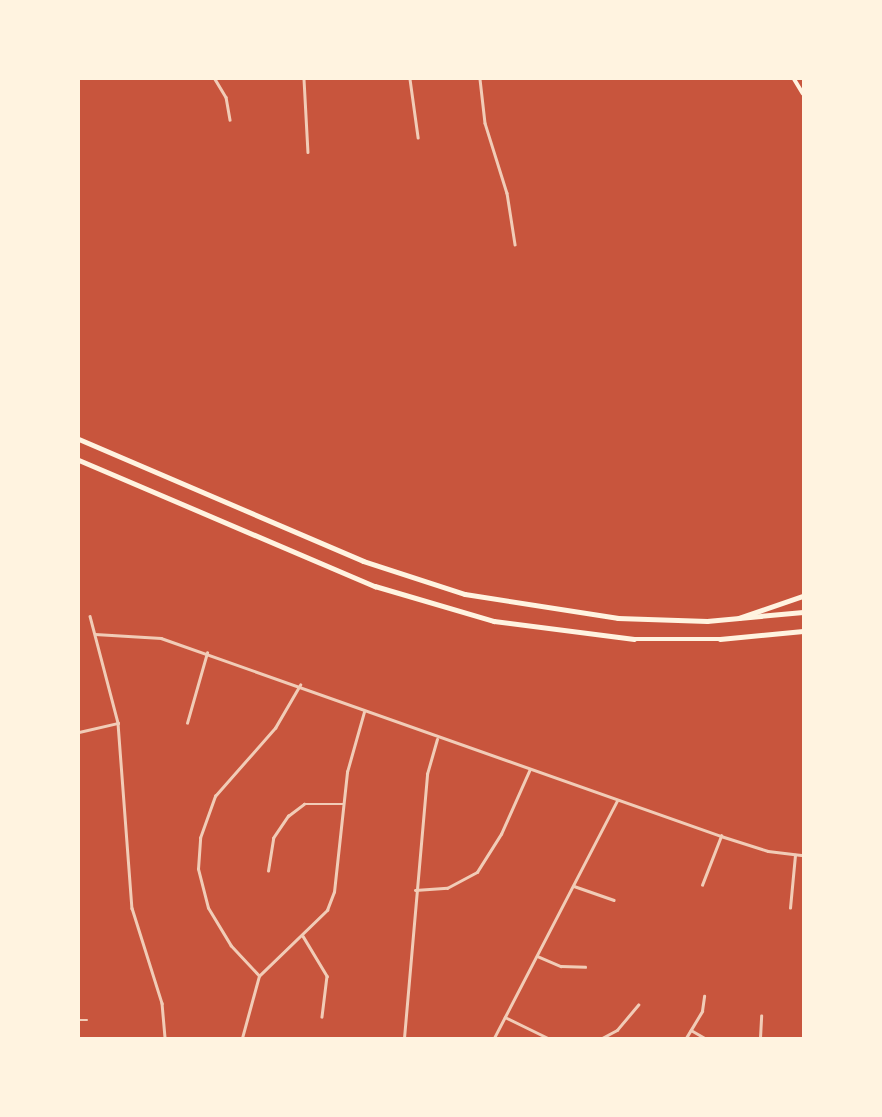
<!DOCTYPE html>
<html>
<head>
<meta charset="utf-8">
<style>
  body { margin:0 }
  #map { position:relative; width:882px; height:1117px; overflow:hidden; background:#c8553d; font-family:"DM Sans",sans-serif }
  div>[style] { position:absolute }
  .minor>* { height:2.5px; margin:-1.25px; padding:0 1.25px; transform-origin:1.25px; border-radius:1.25px; background:#f1ccb7 }
  .primary>* { height:4px; margin:-2px; padding:0 2px; transform-origin:2px; border-radius:2px; background:#fff3e0 }
  .motorway>* { height:4.5px; margin:-2.25px; padding:0 2.25px; transform-origin:2.25px; border-radius:2.25px; background:#fff3e0 }
  span { translate:-50% -50%; white-space:nowrap; text-align:center; line-height:1.15; -webkit-text-stroke:4px #fff3e0; paint-order:stroke }
  .frame { position:absolute; inset:0; border:80px solid #fff3e0; pointer-events:none }
</style>
</head>
<body>
<div id="map">
  <div class="minor">
    <i style="left:215px;top:79px;width:21px;rotate:59deg"></i>
    <i style="left:226px;top:97px;width:23px;rotate:80deg"></i>
    <i style="left:304px;top:79px;width:73px;rotate:86.9deg"></i>
    <i style="left:410px;top:79px;width:59px;rotate:82.1deg"></i>
    <i style="left:480px;top:79px;width:44px;rotate:83.5deg"></i>
    <i style="left:485px;top:123px;width:73px;rotate:72.6deg"></i>
    <i style="left:507px;top:193px;width:52px;rotate:81.1deg"></i>
    <i style="left:90px;top:616px;width:111px;rotate:75.3deg"></i>
    <i style="left:118px;top:723px;width:186px;rotate:85.7deg"></i>
    <i style="left:132px;top:908px;width:100px;rotate:72.5deg"></i>
    <i style="left:162px;top:1003px;width:35px;rotate:85deg"></i>
    <i style="left:95px;top:634px;width:66px;rotate:3.5deg"></i>
    <i style="left:161px;top:638px;width:594px;rotate:19.47deg"></i>
    <i style="left:721px;top:836px;width:49px;rotate:17.7deg"></i>
    <i style="left:768px;top:851px;width:35px;rotate:7deg"></i>
    <i style="left:187px;top:723px;width:73px;rotate:-74.1deg"></i>
    <i style="left:79px;top:732px;width:40px;rotate:-13deg"></i>
    <i style="left:268px;top:871px;width:33px;rotate:-81deg"></i>
    <i style="left:273px;top:838px;width:27px;rotate:-56deg"></i>
    <i style="left:288px;top:816px;width:20px;rotate:-37deg"></i>
    <i style="left:304px;top:804px;width:39px"></i>
    <i style="left:702px;top:885px;width:53px;rotate:-68.8deg"></i>
    <i style="left:574px;top:886px;width:42px;rotate:19.3deg"></i>
    <i style="left:415px;top:890px;width:32px;rotate:-4deg"></i>
    <i style="left:447px;top:888px;width:34px;rotate:-28deg"></i>
    <i style="left:477px;top:872px;width:45px;rotate:-57.7deg"></i>
    <i style="left:501px;top:834px;width:69px;rotate:-66deg"></i>
    <i style="left:790px;top:908px;width:53px;rotate:-84.6deg"></i>
    <i style="left:303px;top:936px;width:47px;rotate:59deg"></i>
    <i style="left:327px;top:976px;width:41px;rotate:97deg"></i>
    <i style="left:537px;top:956px;width:26px;rotate:23deg"></i>
    <i style="left:561px;top:966px;width:24px;rotate:2deg"></i>
    <i style="left:259px;top:976px;width:41px;rotate:-133deg"></i>
    <i style="left:231px;top:946px;width:44px;rotate:-121.2deg"></i>
    <i style="left:208px;top:908px;width:40px;rotate:-104.4deg"></i>
    <i style="left:198px;top:869px;width:31px;rotate:-86deg"></i>
    <i style="left:200px;top:838px;width:45px;rotate:-70.3deg"></i>
    <i style="left:215px;top:796px;width:91px;rotate:-48.6deg"></i>
    <i style="left:275px;top:728px;width:50px;rotate:-59.8deg"></i>
    <i style="left:505px;top:1017px;width:48px;rotate:26deg"></i>
    <i style="left:79px;top:1020px;width:8px"></i>
    <i style="left:691px;top:1030px;width:16px;rotate:30deg"></i>
    <i style="left:242px;top:1038px;width:64px;rotate:-74.7deg"></i>
    <i style="left:259px;top:976px;width:95px;rotate:-44.1deg"></i>
    <i style="left:327px;top:910px;width:19px;rotate:-69deg"></i>
    <i style="left:334px;top:892px;width:121px;rotate:-83.8deg"></i>
    <i style="left:347px;top:772px;width:62px;rotate:-74.2deg"></i>
    <i style="left:404px;top:1038px;width:265px;rotate:-85deg"></i>
    <i style="left:427px;top:774px;width:36px;rotate:-74deg"></i>
    <i style="left:494px;top:1038px;width:267px;rotate:-62.6deg"></i>
    <i style="left:602px;top:1038px;width:17px;rotate:-28deg"></i>
    <i style="left:617px;top:1030px;width:33px;rotate:-50deg"></i>
    <i style="left:686px;top:1038px;width:31px;rotate:-59deg"></i>
    <i style="left:702px;top:1011px;width:15px;rotate:-82deg"></i>
    <i style="left:760px;top:1038px;width:22px;rotate:-87deg"></i>
  </div>
  <div class="primary">
    <i style="left:794px;top:79px;width:17px;rotate:59deg"></i>
  </div>
  <div class="motorway">
    <i style="left:79px;top:439px;width:309px;rotate:23.2deg"></i>
    <i style="left:363px;top:561px;width:107px;rotate:17.9deg"></i>
    <i style="left:465px;top:594px;width:155px;rotate:8.9deg"></i>
    <i style="left:618px;top:618px;width:89px;rotate:1.9deg"></i>
    <i style="left:707px;top:621px;width:96px;rotate:-5.4deg"></i>
    <i style="left:79px;top:460px;width:322px;rotate:23.1deg"></i>
    <i style="left:375px;top:586px;width:124px;rotate:16.4deg"></i>
    <i style="left:494px;top:621px;width:141px;rotate:7.3deg"></i>
    <i style="left:634px;top:639px;width:86px"></i>
    <i style="left:720px;top:639px;width:83px;rotate:-5.5deg"></i>
    <i style="left:739px;top:618px;width:68px;rotate:-19deg"></i>
  </div>
  <div class="frame"></div>
</div>
</body>
</html>
